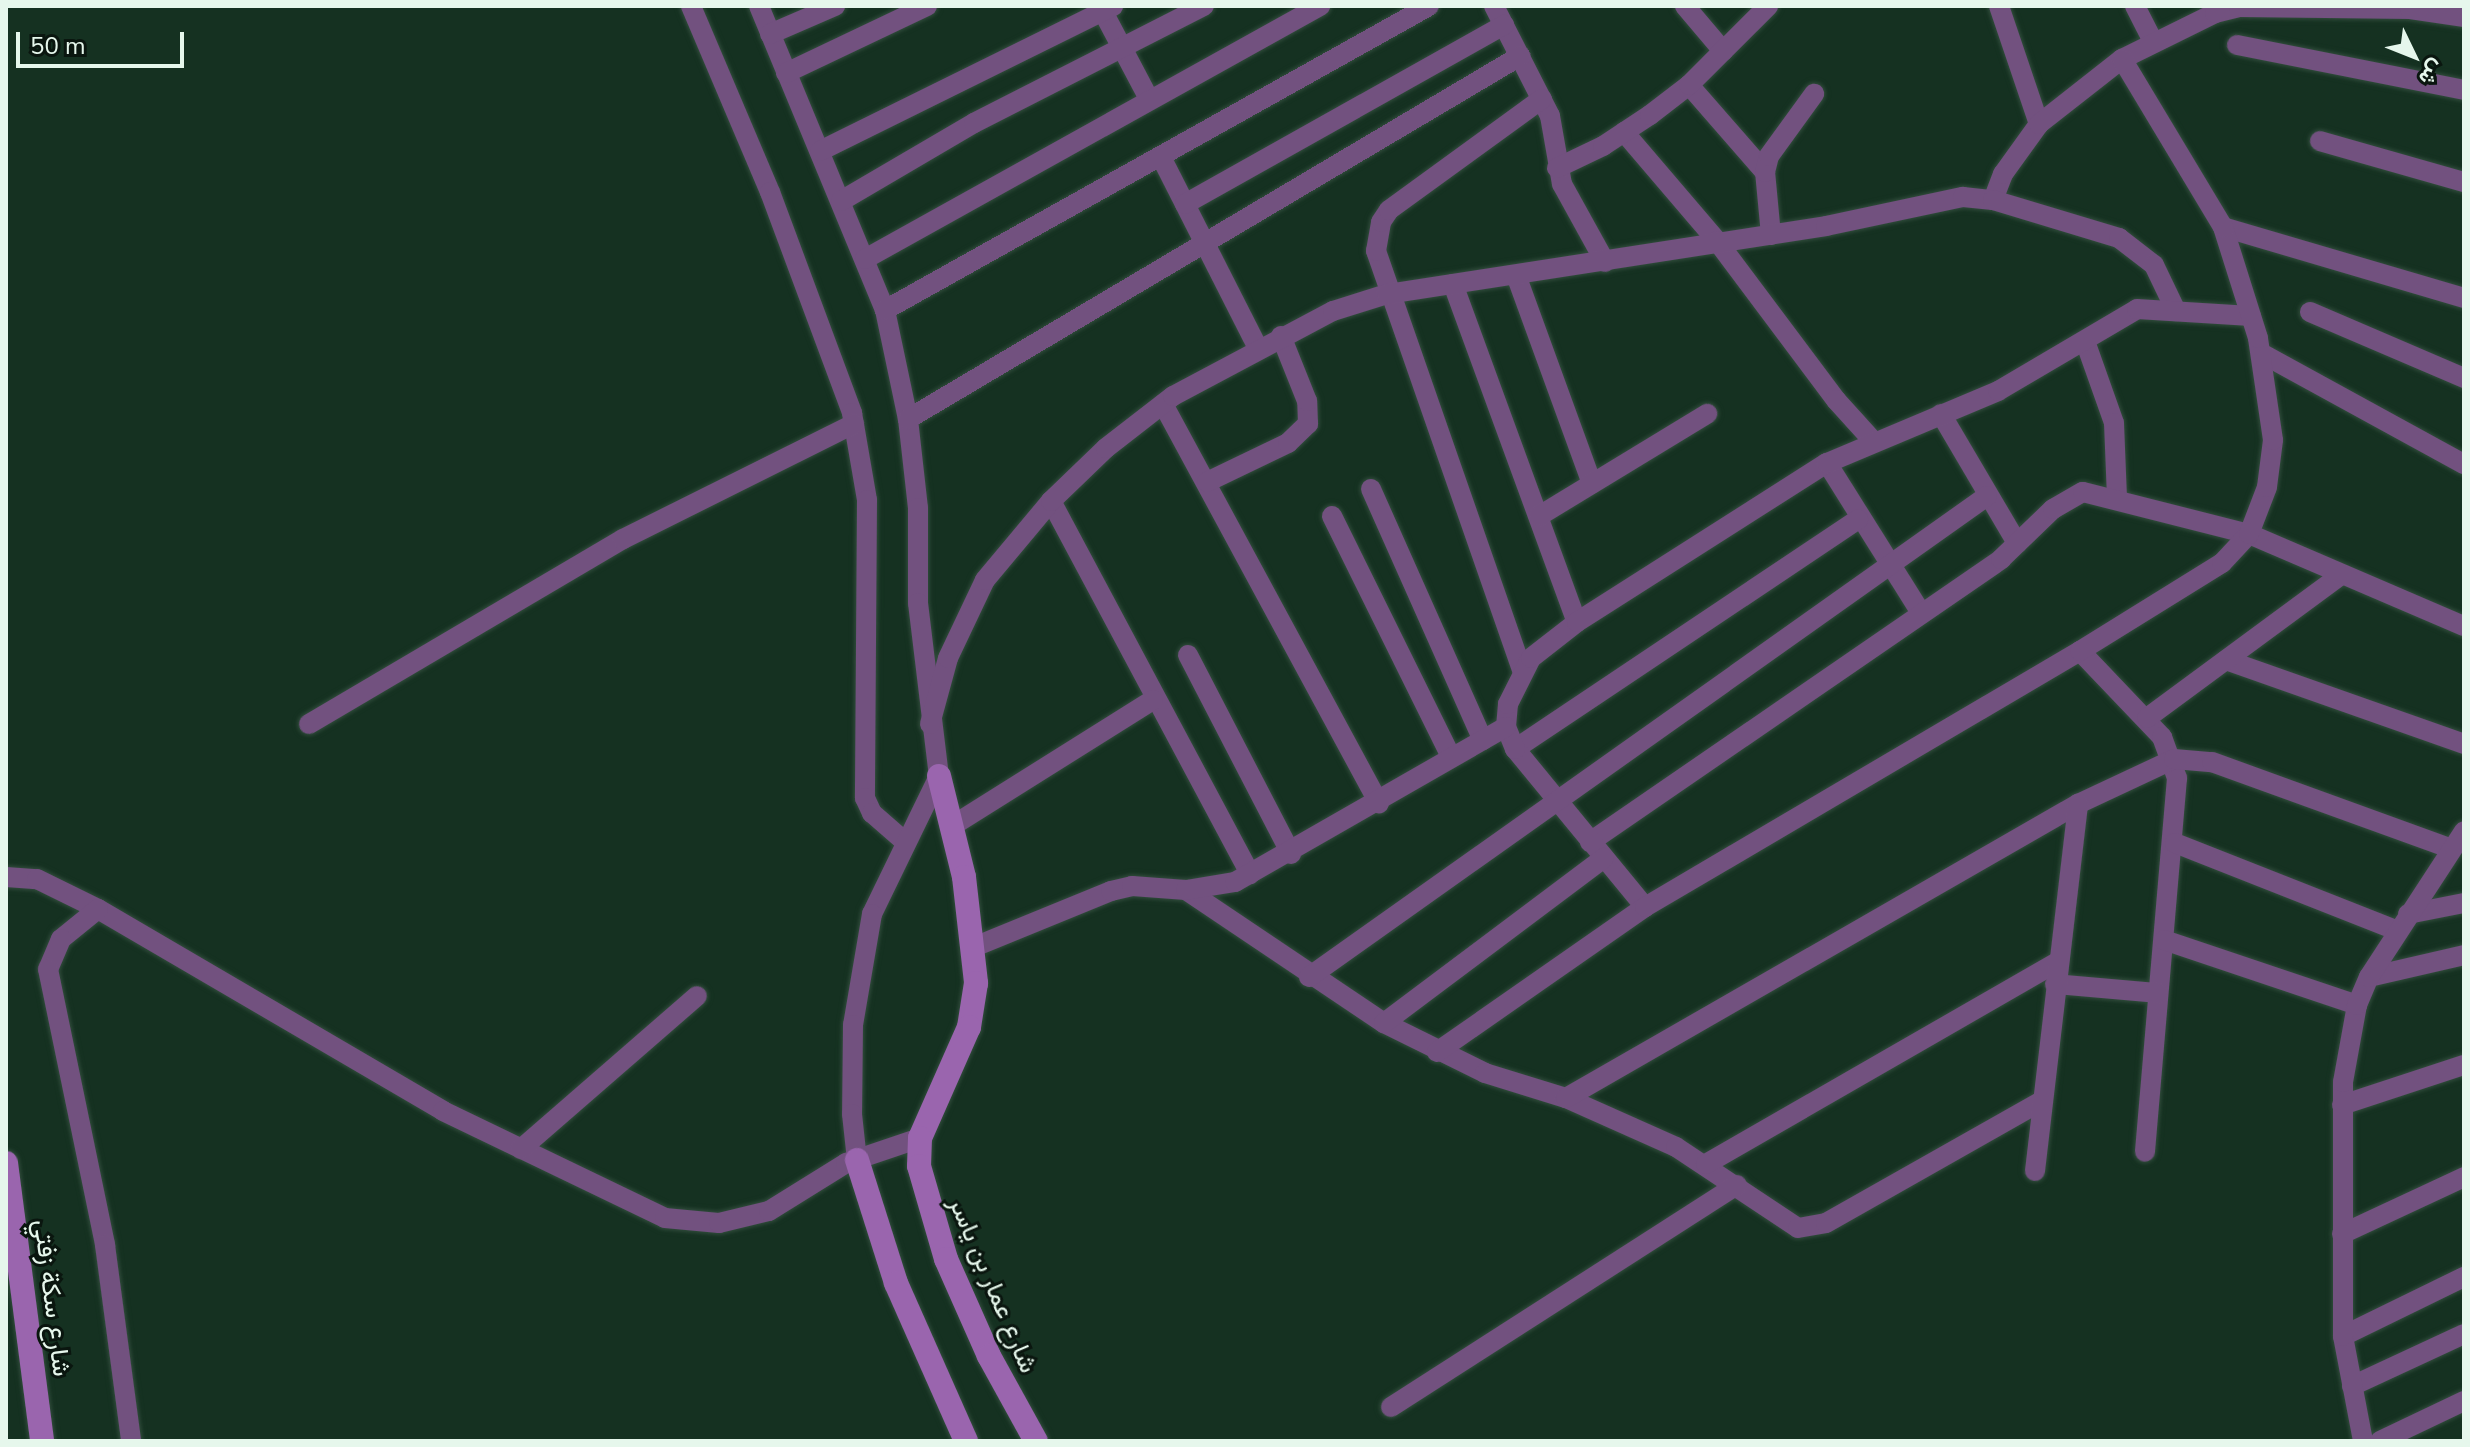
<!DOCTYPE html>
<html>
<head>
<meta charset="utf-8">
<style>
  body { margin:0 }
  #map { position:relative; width:2470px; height:1447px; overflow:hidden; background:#153121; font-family:"Nunito Sans",Vazirmatn,sans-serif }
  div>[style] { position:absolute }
  .roads { filter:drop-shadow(0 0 2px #324d3d) drop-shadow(0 0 2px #324d3d) }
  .street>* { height:20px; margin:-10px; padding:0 10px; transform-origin:10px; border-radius:10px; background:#72517f }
  .secondary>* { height:24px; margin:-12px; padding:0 12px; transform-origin:12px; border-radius:12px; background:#9a65ae }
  span { translate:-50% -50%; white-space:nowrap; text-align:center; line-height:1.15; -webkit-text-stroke:6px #0a160f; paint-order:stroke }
  .street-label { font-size:26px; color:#e6f7ec }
  .frame { position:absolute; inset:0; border:8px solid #e6f7ec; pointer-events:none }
  .north { position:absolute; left:2374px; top:16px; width:80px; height:80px; -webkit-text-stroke:6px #0a160f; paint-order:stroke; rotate:133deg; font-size:22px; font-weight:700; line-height:32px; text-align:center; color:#e6f7ec }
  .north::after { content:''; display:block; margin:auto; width:28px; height:36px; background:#e6f7ec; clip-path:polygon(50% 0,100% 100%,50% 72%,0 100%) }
  .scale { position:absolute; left:16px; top:32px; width:168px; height:36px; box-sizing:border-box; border:4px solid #e6f7ec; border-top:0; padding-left:10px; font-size:24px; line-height:28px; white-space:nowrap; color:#e6f7ec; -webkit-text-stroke:6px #0a160f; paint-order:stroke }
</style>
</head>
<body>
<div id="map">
  <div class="roads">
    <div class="street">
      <i style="left:691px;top:6px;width:202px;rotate:67deg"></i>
      <i style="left:770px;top:192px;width:236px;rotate:69.6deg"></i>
      <i style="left:852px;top:413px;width:88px;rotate:80.2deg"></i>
      <i style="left:867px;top:500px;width:298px;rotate:90.4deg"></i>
      <i style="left:865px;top:798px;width:17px;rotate:65deg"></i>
      <i style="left:872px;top:813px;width:43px;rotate:41.2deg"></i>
      <i style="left:759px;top:6px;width:329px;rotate:67.5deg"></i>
      <i style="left:885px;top:310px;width:111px;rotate:78.1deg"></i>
      <i style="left:908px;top:419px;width:90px;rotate:83.6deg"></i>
      <i style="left:918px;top:508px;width:95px;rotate:90deg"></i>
      <i style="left:918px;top:603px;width:174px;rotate:83.1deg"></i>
      <i style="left:939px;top:776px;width:153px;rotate:115.9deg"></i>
      <i style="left:872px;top:914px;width:113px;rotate:99.7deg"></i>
      <i style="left:853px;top:1025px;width:89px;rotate:90.6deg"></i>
      <i style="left:852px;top:1114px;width:46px;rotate:83.8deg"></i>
      <i style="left:1100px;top:6px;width:105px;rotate:62.2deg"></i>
      <i style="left:1494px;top:6px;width:123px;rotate:63deg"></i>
      <i style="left:1550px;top:116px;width:69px;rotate:80deg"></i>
      <i style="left:1562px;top:184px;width:89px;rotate:61.1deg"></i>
      <i style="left:1685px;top:6px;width:59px;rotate:49.8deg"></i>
      <i style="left:1999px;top:6px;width:125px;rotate:71.3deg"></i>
      <i style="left:2135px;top:6px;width:38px;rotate:63deg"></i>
      <i style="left:770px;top:34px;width:71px;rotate:-23.3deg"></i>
      <i style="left:2237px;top:45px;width:231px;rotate:11.2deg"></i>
      <i style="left:786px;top:73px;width:156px;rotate:-25.4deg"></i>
      <i style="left:1689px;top:85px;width:116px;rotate:48.9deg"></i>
      <i style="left:1624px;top:132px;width:143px;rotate:49.5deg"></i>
      <i style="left:1717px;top:241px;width:199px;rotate:53.2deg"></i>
      <i style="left:1836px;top:400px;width:55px;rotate:47.9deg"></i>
      <i style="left:2320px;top:141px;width:150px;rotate:15.9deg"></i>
      <i style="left:820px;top:151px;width:327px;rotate:-26.3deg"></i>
      <i style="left:1161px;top:157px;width:214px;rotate:63.1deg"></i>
      <i style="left:1557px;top:168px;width:51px;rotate:-25.6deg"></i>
      <i style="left:1603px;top:146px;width:56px;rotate:-33.4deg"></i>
      <i style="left:1650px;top:115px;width:49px;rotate:-37.6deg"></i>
      <i style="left:1689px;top:85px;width:112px;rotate:-45deg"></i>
      <i style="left:1993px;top:200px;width:28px;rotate:-69deg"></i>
      <i style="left:2003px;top:174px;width:62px;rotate:-54.2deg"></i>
      <i style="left:2039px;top:124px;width:105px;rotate:-38.1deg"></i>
      <i style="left:2122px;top:59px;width:104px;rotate:-26.3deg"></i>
      <i style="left:2215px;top:13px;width:25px;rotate:-14deg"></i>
      <i style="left:2239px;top:7px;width:171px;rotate:0.7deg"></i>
      <i style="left:2410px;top:9px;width:55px;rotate:8.4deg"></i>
      <i style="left:841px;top:201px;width:154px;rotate:-30.4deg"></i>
      <i style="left:974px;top:123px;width:258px;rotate:-27deg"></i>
      <i style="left:1185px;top:204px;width:366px;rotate:-29.3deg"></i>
      <i style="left:2223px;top:227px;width:251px;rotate:16.4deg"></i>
      <i style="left:1771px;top:235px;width:63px;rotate:-95.4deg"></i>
      <i style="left:1765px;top:172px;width:16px;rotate:-76deg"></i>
      <i style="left:1769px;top:156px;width:77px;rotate:-54deg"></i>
      <i style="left:865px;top:259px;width:521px;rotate:-29.08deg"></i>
      <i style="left:1516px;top:275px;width:222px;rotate:70deg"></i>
      <i style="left:1453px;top:284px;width:360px;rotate:69.9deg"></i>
      <i style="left:885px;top:310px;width:623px;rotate:-29.2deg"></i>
      <i style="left:2310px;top:312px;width:168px;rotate:23.2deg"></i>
      <i style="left:2085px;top:341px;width:87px;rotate:70.5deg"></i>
      <i style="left:2114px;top:423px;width:75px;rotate:87.7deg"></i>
      <i style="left:2261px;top:353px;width:231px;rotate:28.7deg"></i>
      <i style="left:1163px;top:404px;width:454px;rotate:61.6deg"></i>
      <i style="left:1941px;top:414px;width:150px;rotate:59.5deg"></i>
      <i style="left:908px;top:419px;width:712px;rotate:-30.67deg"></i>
      <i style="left:1827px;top:463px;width:177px;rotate:57.9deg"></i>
      <i style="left:1207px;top:482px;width:90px;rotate:-25.7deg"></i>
      <i style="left:1288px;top:443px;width:28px;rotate:-44deg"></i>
      <i style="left:1308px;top:424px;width:23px;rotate:-92deg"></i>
      <i style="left:1307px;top:401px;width:70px;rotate:-111.8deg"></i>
      <i style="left:1371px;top:489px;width:275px;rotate:66deg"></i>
      <i style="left:1051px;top:501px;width:423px;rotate:61.9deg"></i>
      <i style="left:1332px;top:516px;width:269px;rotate:63.7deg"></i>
      <i style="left:1539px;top:516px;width:197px;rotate:-31.3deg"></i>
      <i style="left:2080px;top:651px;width:119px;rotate:46.4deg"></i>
      <i style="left:2162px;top:737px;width:44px;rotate:69.9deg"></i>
      <i style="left:2177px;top:778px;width:375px;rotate:94.9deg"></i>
      <i style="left:1188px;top:655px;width:224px;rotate:62.6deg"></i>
      <i style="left:2226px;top:660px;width:252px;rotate:19.4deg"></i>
      <i style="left:1522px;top:670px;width:444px;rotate:-109.2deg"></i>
      <i style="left:1376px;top:251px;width:29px;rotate:-80deg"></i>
      <i style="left:1381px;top:222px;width:14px;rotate:-56deg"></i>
      <i style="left:1389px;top:210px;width:189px;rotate:-36deg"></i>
      <i style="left:2147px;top:718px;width:241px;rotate:-36.4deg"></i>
      <i style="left:309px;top:724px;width:364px;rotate:-30.5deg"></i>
      <i style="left:623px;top:539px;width:258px;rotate:-26.5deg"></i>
      <i style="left:930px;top:724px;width:68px;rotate:-74.7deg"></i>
      <i style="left:948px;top:658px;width:86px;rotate:-64.6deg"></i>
      <i style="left:985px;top:580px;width:103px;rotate:-50.1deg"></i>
      <i style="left:1051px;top:501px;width:76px;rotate:-43.9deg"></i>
      <i style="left:1106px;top:448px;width:85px;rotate:-37.8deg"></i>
      <i style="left:1173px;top:396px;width:181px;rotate:-28deg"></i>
      <i style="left:1333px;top:311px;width:57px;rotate:-17.5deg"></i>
      <i style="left:1387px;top:294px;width:444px;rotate:-8.8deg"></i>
      <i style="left:1826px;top:226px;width:140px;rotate:-12deg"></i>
      <i style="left:1963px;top:197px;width:30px;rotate:6deg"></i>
      <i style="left:1993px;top:200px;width:132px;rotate:16.8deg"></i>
      <i style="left:2119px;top:238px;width:44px;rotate:37.6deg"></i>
      <i style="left:2154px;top:265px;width:51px;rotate:64.4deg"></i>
      <i style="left:1515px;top:749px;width:413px;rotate:-33.8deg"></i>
      <i style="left:952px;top:826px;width:237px;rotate:-32.1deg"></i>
      <i style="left:1590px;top:842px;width:499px;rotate:-34.5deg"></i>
      <i style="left:2001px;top:559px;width:72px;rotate:-43.9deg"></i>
      <i style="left:2053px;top:509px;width:34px;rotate:-30deg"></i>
      <i style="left:2083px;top:492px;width:171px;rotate:14.2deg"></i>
      <i style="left:2249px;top:534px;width:234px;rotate:23.2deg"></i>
      <i style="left:2175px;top:843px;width:240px;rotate:21.5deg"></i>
      <i style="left:6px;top:877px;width:31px;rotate:4deg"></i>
      <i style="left:37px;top:879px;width:68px;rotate:26.2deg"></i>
      <i style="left:98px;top:909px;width:400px;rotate:30.3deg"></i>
      <i style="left:443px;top:1111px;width:246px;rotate:25.7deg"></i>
      <i style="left:665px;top:1218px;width:54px;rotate:5.3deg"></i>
      <i style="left:719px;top:1223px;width:51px;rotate:-13.5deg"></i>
      <i style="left:769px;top:1211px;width:91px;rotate:-31.9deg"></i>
      <i style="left:846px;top:1163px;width:78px;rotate:-18.7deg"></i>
      <i style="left:1186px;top:890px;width:239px;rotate:33.9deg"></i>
      <i style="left:1384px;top:1023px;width:113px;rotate:26.3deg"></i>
      <i style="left:1485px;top:1073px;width:85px;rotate:17.2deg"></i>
      <i style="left:1566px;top:1098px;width:120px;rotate:24deg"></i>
      <i style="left:1676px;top:1147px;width:146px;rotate:33.6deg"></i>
      <i style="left:1798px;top:1228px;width:28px;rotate:-10deg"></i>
      <i style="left:1826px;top:1223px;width:249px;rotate:-29.5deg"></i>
      <i style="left:1645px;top:907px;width:205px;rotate:-129.4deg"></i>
      <i style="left:1515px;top:749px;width:24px;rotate:-112deg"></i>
      <i style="left:1506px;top:727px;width:23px;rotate:-85deg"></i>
      <i style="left:1508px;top:704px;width:51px;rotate:-63.4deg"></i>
      <i style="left:1531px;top:658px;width:58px;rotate:-38deg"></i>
      <i style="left:1577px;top:622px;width:296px;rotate:-32.5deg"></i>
      <i style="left:1827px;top:463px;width:186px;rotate:-22.8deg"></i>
      <i style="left:1998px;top:391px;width:161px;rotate:-30.5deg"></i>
      <i style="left:2137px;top:309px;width:114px;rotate:3.5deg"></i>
      <i style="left:98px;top:909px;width:48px;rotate:141deg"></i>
      <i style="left:61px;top:939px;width:33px;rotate:113deg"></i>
      <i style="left:48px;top:969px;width:282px;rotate:78.3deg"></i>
      <i style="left:105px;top:1245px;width:198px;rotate:82.4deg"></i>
      <i style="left:2408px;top:914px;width:57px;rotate:-11.1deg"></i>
      <i style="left:2164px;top:940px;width:204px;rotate:18.6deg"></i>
      <i style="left:974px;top:947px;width:148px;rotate:-22.2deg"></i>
      <i style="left:1111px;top:891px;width:22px;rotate:-13deg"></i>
      <i style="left:1132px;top:886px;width:54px;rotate:4.2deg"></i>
      <i style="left:1186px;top:890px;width:50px;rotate:-9.3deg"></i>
      <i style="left:1235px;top:882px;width:312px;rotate:-29.8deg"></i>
      <i style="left:1309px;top:977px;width:831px;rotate:-35.35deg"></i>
      <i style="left:2369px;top:977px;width:98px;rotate:-13deg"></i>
      <i style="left:2055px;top:984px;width:103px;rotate:5deg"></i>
      <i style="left:1384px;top:1023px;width:275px;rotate:-36.9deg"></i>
      <i style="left:1437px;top:1052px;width:254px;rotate:-34.9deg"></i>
      <i style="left:1645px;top:907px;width:505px;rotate:-30.48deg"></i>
      <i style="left:2080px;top:651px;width:167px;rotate:-31.8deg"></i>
      <i style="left:2222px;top:563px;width:40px;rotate:-47deg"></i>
      <i style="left:2249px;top:534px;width:50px;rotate:-69deg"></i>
      <i style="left:2267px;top:487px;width:47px;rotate:-82.7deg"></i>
      <i style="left:2273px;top:440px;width:103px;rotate:-98.4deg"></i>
      <i style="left:2258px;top:338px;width:116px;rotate:-107.5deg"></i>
      <i style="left:2223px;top:227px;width:196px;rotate:-121deg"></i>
      <i style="left:1566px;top:1098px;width:590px;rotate:-29.87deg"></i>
      <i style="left:2078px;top:804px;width:106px;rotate:-25.1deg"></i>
      <i style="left:2174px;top:759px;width:38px;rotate:5deg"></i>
      <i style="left:2212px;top:762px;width:255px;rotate:19.9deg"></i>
      <i style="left:2342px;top:1105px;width:128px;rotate:-18.2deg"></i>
      <i style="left:521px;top:1149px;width:233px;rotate:-41deg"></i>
      <i style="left:1706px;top:1164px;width:405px;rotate:-29.9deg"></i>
      <i style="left:2035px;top:1171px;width:370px;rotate:-83.3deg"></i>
      <i style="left:2342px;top:1234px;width:135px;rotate:-25deg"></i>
      <i style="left:2343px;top:1336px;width:135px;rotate:-26deg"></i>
      <i style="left:2352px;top:1386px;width:123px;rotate:-24.9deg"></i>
      <i style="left:1391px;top:1407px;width:411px;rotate:-32.7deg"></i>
      <i style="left:2363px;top:1441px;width:107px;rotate:-100.8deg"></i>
      <i style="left:2343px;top:1336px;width:254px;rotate:-90deg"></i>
      <i style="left:2343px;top:1082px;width:78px;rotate:-79.7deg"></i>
      <i style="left:2357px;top:1005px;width:30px;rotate:-67deg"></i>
      <i style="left:2369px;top:977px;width:174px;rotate:-56.9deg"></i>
      <i style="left:2380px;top:1441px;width:93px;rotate:-25.5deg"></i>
    </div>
    <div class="secondary">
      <i style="left:939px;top:776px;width:104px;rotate:76.1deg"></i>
      <i style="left:964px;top:877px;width:107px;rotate:83.5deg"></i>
      <i style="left:976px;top:983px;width:45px;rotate:99deg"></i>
      <i style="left:969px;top:1027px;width:121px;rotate:113.8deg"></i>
      <i style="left:920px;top:1138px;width:28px;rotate:92deg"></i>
      <i style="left:919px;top:1166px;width:97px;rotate:73.8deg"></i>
      <i style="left:946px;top:1259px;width:106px;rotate:66.1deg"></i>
      <i style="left:989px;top:1356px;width:97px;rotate:61.1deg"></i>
      <i style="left:857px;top:1160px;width:129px;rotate:72.4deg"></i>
      <i style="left:896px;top:1283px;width:173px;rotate:66.1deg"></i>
      <i style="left:6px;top:1163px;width:280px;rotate:82.6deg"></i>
    </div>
  </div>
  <div class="street-label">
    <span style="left:993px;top:1285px;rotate:67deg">شارع عمار بن ياسر</span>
    <span style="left:52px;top:1298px;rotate:83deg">شارع سكة زفتي</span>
  </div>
  <div class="frame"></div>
  <div class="north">ش</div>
  <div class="scale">50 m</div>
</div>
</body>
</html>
